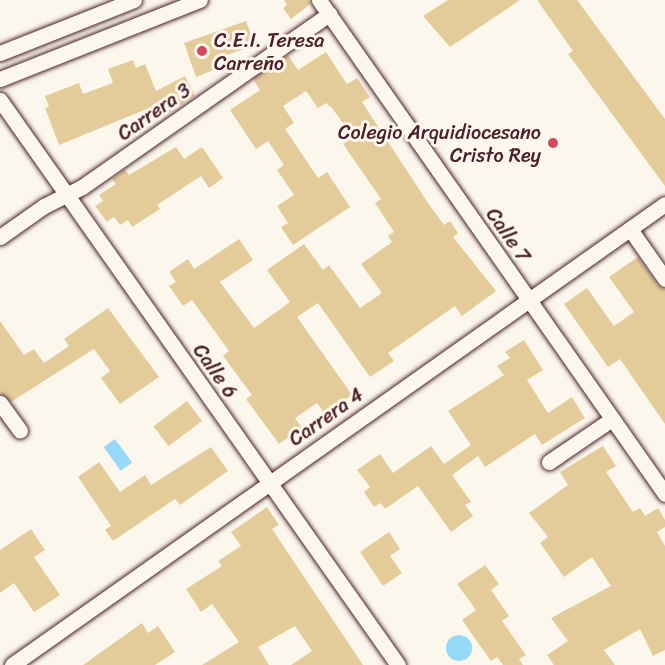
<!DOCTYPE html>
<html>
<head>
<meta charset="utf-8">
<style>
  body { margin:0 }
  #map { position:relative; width:665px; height:665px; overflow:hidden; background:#fbf7ec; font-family:Sriracha,sans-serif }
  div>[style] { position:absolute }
  .water>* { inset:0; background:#95d8f7; transform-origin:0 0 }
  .round { border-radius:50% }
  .building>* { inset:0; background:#e4cc9a; transform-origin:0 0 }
  .roads { filter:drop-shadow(0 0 2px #4a1f2b) drop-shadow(0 0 2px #4a1f2b) }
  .street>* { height:15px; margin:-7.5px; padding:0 7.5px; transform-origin:7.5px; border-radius:7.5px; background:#fbf7ec }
  .dots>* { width:16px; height:16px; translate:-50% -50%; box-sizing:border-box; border:3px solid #fbf7ec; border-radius:50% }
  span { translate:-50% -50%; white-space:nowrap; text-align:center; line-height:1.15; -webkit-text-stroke:6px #fbf7ec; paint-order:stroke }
  .poi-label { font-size:20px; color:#4a1f2b }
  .left { translate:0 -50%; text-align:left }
  .right { translate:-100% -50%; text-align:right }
  .street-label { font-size:20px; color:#4a1f2b }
</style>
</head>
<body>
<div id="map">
  <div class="water">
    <i style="left:115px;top:439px;width:29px;height:14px;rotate:54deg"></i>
    <i class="round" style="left:446px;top:635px;width:26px;height:26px"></i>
  </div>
  <div class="building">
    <i style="clip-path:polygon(284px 0,309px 0,310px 4px,291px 19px,283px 8px,287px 5px)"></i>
    <i style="clip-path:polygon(448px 0,520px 0,450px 47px,423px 16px)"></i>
    <i style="clip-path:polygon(537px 0,577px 0,665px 119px,665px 186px,568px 54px,573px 51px)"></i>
    <i style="clip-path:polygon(246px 21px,255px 45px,213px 60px,216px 69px,196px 77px,184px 43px)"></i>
    <i style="clip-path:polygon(326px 52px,347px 84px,357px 78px,370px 97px,362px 102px,428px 203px,444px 225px,450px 221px,458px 233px,453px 237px,496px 291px,462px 316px,455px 306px,388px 353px,394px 361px,370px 377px,318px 303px,297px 317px,352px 395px,325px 414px,317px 403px,295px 418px,302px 428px,279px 444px,246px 399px,252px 395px,223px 356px,229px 351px,192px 300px,183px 306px,169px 286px,176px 282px,169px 272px,188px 259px,194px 269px,239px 239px,253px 260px,220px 282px,254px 328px,290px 302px,267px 270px,304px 244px,323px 270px,329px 265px,360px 308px,382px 293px,361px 264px,392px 242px,388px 236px,394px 232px,375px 203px,381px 199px,343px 144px,349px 140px,344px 132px,348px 130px,332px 108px,326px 103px,318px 108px,306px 91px,283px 106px,294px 123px,285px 129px,318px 178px,327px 172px,350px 207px,293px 245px,281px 227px,288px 223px,277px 206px,294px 195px,277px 170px,284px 165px,268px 141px,256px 149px,230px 110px,260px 90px,253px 79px,288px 55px,298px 70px)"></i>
    <i style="clip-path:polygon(133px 60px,136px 68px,145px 64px,156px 91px,185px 76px,195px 96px,159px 118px,154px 106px,59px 145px,45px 108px,49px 107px,45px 96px,79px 83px,83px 94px,113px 83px,108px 69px)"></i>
    <i style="clip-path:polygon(176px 147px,184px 159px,202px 147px,223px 178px,209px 188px,201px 176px,157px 205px,160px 209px,132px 227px,128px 220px,120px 225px,114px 217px,107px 222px,95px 206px,103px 201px,99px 195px,116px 184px,112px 179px,125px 170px,129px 175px)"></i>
    <i style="clip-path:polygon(638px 257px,657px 285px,665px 289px,665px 424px,620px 359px,608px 367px,564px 304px,587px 288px,614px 326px,634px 312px,609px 277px)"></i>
    <i style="clip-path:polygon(108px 308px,159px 377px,120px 404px,101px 378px,110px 371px,94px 349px,11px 402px,0 393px,0 321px,24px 355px,34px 349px,44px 363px,69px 346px,64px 339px)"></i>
    <i style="clip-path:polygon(524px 340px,543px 370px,527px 380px,548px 413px,572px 397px,585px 418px,542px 445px,535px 434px,485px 467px,478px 456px,452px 475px,471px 502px,465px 505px,473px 516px,451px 532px,418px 486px,385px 509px,381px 503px,374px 507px,364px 492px,370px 487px,357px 470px,380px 454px,393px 473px,431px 446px,444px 464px,471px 445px,448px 411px,504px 375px,497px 366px,510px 358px,505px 352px)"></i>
    <i style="left:187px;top:401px;width:25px;height:42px;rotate:53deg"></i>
    <i style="clip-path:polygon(603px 446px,616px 466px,606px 472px,633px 512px,640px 508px,645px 516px,658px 508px,665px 520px,665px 527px,657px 532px,665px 546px,665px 650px,653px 656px,640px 629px,604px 650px,615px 665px,554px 665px,547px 655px,568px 641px,551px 618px,611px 586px,592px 557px,564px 577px,540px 543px,548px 537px,529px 513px,568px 485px,560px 472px)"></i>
    <i style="clip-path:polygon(211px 447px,228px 471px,180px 505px,175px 499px,113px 541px,105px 530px,111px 526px,78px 477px,99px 462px,120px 492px,145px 475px,151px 485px)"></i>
    <i style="clip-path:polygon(267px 507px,279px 525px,272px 529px,363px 665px,291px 665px,312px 651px,295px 626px,258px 647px,269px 665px,202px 665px,239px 642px,212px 604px,201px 612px,186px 589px,222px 566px,218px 561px,241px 546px,231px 532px)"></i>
    <i style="clip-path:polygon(31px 529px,45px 550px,34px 557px,60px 595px,34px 612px,14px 583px,0 593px,0 550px)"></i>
    <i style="clip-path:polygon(389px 532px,400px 549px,390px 556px,402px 573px,383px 586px,360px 552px)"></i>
    <i style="clip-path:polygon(485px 565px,499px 584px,491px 590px,509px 616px,502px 621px,526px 655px,519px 659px,523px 665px,503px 665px,497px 657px,491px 661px,462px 620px,476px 610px,457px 584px)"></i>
    <i style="clip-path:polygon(142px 623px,148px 633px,158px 626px,175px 652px,155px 665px,83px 665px)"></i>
  </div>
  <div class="roads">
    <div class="street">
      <i style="left:319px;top:0;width:603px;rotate:54.99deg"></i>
      <i style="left:0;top:53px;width:144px;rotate:-21.6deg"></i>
      <i style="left:0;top:79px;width:215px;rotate:-21.6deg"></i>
      <i style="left:0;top:100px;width:691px;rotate:54.84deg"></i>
      <i style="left:630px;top:229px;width:61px;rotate:55deg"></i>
      <i style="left:0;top:237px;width:54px;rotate:-35.2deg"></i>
      <i style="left:44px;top:206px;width:42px;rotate:-26.6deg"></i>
      <i style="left:82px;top:187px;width:302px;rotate:-35deg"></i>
      <i style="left:0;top:403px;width:34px;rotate:54deg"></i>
      <i style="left:549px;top:462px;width:76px;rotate:-34.3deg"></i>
      <i style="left:12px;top:665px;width:799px;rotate:-35.22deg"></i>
    </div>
  </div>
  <div class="dots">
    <i style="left:202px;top:51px;background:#d1495b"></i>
    <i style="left:553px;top:143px;background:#d1495b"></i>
  </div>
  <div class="poi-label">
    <span class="left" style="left:214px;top:52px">C.E.I. Teresa<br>Carreño</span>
    <span class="right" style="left:541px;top:144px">Colegio Arquidiocesano<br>Cristo Rey</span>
  </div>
  <div class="street-label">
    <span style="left:154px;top:112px;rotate:-35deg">Carrera 3</span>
    <span style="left:508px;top:235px;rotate:55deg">Calle 7</span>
    <span style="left:215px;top:371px;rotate:55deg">Calle 6</span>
    <span style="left:326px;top:417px;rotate:-35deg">Carrera 4</span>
  </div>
</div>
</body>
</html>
